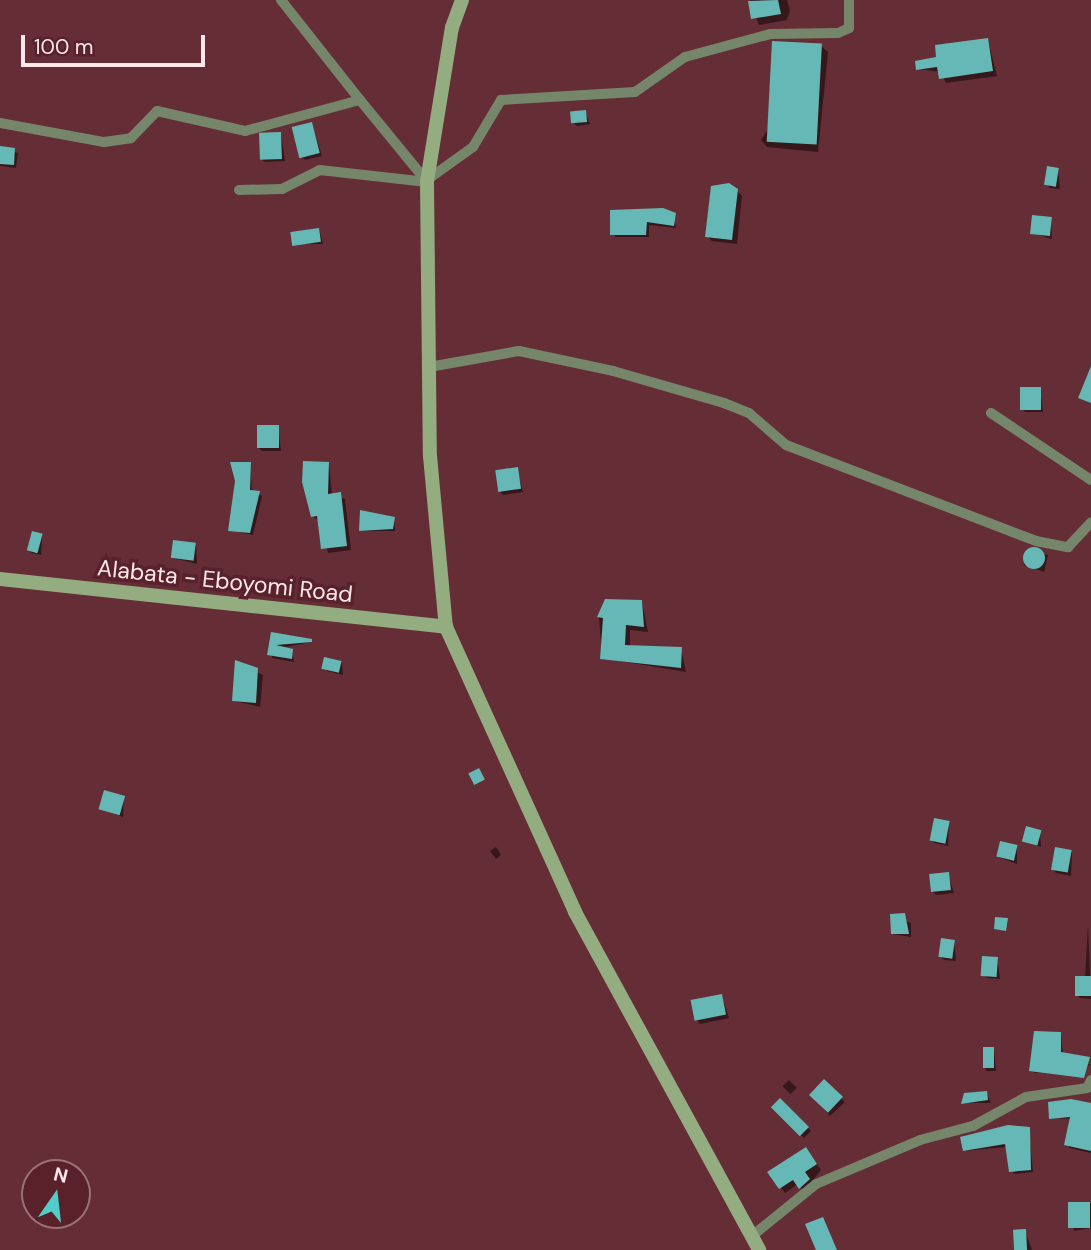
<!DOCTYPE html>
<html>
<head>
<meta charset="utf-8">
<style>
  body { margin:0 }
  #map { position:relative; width:1091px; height:1250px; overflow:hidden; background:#652d35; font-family:"DM Sans",sans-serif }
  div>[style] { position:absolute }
  .shadow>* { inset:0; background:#0007; transform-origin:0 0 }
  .building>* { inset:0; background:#65b8b5; transform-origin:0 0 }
  .round { border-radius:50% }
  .street>* { height:10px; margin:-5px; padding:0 5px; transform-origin:5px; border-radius:5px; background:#76866a }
  .secondary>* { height:14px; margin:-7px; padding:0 7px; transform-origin:7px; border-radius:7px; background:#93ac80 }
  span { translate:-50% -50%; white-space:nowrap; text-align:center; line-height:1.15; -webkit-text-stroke:7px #59222b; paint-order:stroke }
  .street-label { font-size:23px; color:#fde7e8 }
  .north { position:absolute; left:21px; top:1159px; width:70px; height:70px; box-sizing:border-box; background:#59222b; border:2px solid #9b7177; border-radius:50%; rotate:14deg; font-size:19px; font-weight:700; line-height:28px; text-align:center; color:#fde7e8 }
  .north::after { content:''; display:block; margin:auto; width:24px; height:32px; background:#53cdc9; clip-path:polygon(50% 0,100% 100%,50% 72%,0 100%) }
  .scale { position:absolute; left:21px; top:35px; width:184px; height:32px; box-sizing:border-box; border:4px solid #fde7e8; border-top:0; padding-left:9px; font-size:21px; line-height:24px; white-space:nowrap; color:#fde7e8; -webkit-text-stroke:5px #59222b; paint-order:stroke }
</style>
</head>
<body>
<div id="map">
  <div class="shadow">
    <i style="clip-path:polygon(750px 0,787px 0,790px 10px,787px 20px,759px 25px)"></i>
    <i style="clip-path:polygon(988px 40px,997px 76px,946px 83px,940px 72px,918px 69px)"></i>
    <i style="clip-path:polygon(821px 46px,828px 52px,818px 152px,767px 147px,761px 140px)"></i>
    <i style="clip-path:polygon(585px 112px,590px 124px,577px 126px,574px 123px)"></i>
    <i style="clip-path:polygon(312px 124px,322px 156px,305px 160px,301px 157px)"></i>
    <i style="clip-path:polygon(281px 134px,285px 161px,265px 162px,261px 159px)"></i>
    <i style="clip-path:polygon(0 148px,18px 153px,16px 168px,0 166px)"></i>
    <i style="clip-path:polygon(1058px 169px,1060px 189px,1050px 188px,1047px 184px)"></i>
    <i style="clip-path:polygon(737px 191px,742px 196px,737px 244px,712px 241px,707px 236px)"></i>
    <i style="clip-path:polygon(612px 212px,674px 215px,676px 228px,649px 225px,649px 237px,615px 237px)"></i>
    <i style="clip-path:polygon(1051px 219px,1052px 239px,1032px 233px)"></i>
    <i style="clip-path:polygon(319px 229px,323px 244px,293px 244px)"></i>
    <i style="clip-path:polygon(1040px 389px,1043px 412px,1025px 412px,1022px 409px)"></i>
    <i style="clip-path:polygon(278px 427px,281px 451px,262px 451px,259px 448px)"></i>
    <i style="clip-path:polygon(250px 464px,252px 492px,262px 496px,253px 535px,230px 530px)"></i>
    <i style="clip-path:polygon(329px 464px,332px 495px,345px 499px,351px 550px,328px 553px,320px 521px,312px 516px)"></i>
    <i style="clip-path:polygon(517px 468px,523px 492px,503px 495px,500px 492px)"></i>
    <i style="clip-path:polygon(394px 519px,395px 531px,360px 531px)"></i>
    <i style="clip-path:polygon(42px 536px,41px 555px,32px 553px,29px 550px)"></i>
    <i style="clip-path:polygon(196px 545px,197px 564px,173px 558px)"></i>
    <i style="clip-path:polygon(1028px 548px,1048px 555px,1044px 572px,1024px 565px)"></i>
    <i style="clip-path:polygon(642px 602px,648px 632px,630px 630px,630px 647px,681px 649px,686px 672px,602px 658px,599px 617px)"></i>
    <i style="clip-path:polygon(273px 634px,311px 640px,312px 642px,280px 648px,292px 651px,294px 662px,272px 658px)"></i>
    <i style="clip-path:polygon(326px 659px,342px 663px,343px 675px,327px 671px)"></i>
    <i style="clip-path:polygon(236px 662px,263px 675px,260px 707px,234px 701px)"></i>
    <i style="clip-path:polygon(124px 798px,123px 817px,101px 809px)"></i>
    <i style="clip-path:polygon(949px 823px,948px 846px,934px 843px,931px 840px)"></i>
    <i style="clip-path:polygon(1040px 832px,1041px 847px,1024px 841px)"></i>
    <i style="clip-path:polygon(496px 847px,501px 855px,496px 859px,490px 851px)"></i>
    <i style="clip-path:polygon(1017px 847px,1017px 864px,998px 857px)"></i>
    <i style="clip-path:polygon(1072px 852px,1071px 876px,1056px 873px,1053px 869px)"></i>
    <i style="clip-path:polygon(948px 874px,954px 893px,936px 895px,933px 892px)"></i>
    <i style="clip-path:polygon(892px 916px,911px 923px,911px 937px,892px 934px)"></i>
    <i style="clip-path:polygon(1088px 925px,1091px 999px,1080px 998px,1077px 995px,1085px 978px)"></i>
    <i style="clip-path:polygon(954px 941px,956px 961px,944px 960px,941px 957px)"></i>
    <i style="clip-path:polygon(997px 958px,1000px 979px,987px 978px,984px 975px)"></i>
    <i style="clip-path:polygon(722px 996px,729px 1018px,700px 1024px,697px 1020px)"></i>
    <i style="clip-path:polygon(1061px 1034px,1063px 1055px,1091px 1065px,1034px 1073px)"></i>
    <i style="clip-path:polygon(994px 1049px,996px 1071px,987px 1071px,984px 1067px)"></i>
    <i style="left:789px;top:1080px;width:11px;height:9px;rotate:45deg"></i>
    <i style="clip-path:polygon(824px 1082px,845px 1102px,830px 1116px,812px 1095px)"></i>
    <i style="clip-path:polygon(986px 1092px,991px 1103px,963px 1103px)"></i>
    <i style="left:780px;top:1101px;width:43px;height:10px;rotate:44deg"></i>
    <i style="clip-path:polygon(1091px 1105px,1091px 1153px,1069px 1148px,1071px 1119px,1051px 1118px)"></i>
    <i style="clip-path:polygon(1029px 1129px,1033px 1172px,1014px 1174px,1007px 1147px,964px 1151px)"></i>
    <i style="clip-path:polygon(810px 1154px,821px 1170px,804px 1192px,798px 1184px,785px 1193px,770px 1172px)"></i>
    <i style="clip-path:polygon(1091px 1203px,1091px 1228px,1074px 1231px,1070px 1205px)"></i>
    <i style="clip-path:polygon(1025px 1231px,1032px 1250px,1016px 1250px)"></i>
  </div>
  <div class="building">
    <i style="clip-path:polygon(778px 0,781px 14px,751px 19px,748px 1px)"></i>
    <i style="clip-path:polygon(988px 38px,993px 71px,939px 79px,937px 67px,916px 70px,915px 61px,936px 57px,935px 45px)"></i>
    <i style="left:772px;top:41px;width:50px;height:101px;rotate:3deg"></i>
    <i style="left:586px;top:110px;width:12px;height:16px;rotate:85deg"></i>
    <i style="left:312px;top:122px;width:32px;height:21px;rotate:76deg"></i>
    <i style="left:281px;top:132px;width:27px;height:22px;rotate:88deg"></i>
    <i style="clip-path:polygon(0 146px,15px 148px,14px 165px,0 164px)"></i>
    <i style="left:1047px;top:166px;width:12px;height:19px;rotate:9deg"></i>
    <i style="clip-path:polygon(729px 183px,738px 189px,732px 240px,705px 237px,711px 186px)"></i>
    <i style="clip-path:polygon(663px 208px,676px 213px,674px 226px,647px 222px,646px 235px,610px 235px,610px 210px)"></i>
    <i style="left:1032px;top:215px;width:20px;height:19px;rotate:6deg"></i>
    <i style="left:319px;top:228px;width:14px;height:29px;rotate:82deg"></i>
    <i style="clip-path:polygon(1091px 366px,1091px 403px,1078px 398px)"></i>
    <i style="left:1020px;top:387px;width:21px;height:23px"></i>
    <i style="left:257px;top:425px;width:22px;height:23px"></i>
    <i style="clip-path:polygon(303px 461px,329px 462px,328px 494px,341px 492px,347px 546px,321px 549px,317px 516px,311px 517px,302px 482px)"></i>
    <i style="clip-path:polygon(230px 462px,251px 462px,250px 490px,260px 491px,250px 533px,228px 531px,235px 481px)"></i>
    <i style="left:518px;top:467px;width:22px;height:23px;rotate:82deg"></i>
    <i style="clip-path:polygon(360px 510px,395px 517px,393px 529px,359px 531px)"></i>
    <i style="left:32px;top:531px;width:11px;height:20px;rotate:15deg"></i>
    <i style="left:173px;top:540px;width:23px;height:18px;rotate:7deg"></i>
    <i class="round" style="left:1023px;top:547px;width:22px;height:22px"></i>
    <i style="clip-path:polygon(605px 599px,642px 600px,644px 627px,626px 625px,625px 645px,682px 647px,681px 668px,600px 659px,603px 618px,597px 617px)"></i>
    <i style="clip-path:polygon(271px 632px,312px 639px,312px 642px,276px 645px,293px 649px,292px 659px,267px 655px)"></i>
    <i style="left:324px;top:657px;width:18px;height:12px;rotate:13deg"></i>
    <i style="clip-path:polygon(235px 660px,258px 668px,256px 703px,232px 701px)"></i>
    <i style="left:479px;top:768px;width:13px;height:12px;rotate:63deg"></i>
    <i style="left:104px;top:790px;width:22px;height:20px;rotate:16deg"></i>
    <i style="left:934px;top:818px;width:16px;height:23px;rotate:11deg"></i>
    <i style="left:1026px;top:826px;width:16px;height:16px;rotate:15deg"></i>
    <i style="left:1000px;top:841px;width:18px;height:16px;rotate:13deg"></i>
    <i style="left:1055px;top:847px;width:17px;height:23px;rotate:10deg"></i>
    <i style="left:949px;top:872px;width:18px;height:20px;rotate:84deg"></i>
    <i style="clip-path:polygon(905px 913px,909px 934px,891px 934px,890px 914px)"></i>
    <i style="clip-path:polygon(995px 917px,1008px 918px,1006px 931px,994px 929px)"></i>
    <i style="left:941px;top:938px;width:14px;height:19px;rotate:8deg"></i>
    <i style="left:982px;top:956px;width:16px;height:20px;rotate:4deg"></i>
    <i style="left:1075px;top:976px;width:16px;height:20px"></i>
    <i style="left:722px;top:994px;width:21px;height:32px;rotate:79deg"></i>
    <i style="clip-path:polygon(1034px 1031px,1061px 1032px,1061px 1052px,1090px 1057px,1084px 1078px,1029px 1071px)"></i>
    <i style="left:983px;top:1047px;width:11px;height:21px"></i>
    <i style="left:824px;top:1079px;width:26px;height:22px;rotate:43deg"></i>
    <i style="clip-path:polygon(987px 1091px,988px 1100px,961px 1104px,964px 1093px)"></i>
    <i style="left:780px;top:1098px;width:41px;height:13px;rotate:45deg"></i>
    <i style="clip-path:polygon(1071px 1099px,1091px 1103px,1091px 1151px,1064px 1145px,1070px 1117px,1049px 1119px,1048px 1102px)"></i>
    <i style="clip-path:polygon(1008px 1125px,1030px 1127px,1031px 1170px,1009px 1172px,1005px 1144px,963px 1151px,960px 1137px)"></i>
    <i style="clip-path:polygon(806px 1147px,817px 1164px,805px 1172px,810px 1179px,799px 1189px,793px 1180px,779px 1189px,767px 1172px)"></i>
    <i style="left:1090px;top:1202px;width:26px;height:22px;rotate:90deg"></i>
    <i style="clip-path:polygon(823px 1217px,837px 1250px,816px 1250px,805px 1224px)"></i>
    <i style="left:1026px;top:1229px;width:21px;height:13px;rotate:87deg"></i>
  </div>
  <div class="street">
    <i style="left:281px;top:0;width:127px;rotate:51.7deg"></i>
    <i style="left:0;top:123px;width:106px;rotate:10.4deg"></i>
    <i style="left:104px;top:142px;width:27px;rotate:-8deg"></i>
    <i style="left:131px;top:138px;width:37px;rotate:-46deg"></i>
    <i style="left:157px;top:111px;width:90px;rotate:12.8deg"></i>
    <i style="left:245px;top:131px;width:119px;rotate:-15.1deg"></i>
    <i style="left:360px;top:100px;width:106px;rotate:50.7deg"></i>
    <i style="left:427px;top:182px;width:108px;rotate:-173.6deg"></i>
    <i style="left:320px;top:170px;width:42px;rotate:153.4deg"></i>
    <i style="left:282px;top:189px;width:43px;rotate:178.7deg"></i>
    <i style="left:427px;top:180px;width:57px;rotate:-35.7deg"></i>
    <i style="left:473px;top:147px;width:55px;rotate:-59.2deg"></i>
    <i style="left:501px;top:100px;width:134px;rotate:-3.4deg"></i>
    <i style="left:635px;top:92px;width:61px;rotate:-35deg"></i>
    <i style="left:685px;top:57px;width:88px;rotate:-15.1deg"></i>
    <i style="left:770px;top:34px;width:68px;rotate:-0.8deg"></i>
    <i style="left:838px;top:33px;width:12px;rotate:-24deg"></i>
    <i style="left:849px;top:28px;width:28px;rotate:-90deg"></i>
    <i style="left:429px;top:367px;width:91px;rotate:-10.1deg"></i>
    <i style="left:519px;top:351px;width:96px;rotate:12deg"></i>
    <i style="left:613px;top:371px;width:116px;rotate:16.1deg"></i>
    <i style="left:724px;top:403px;width:27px;rotate:22deg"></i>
    <i style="left:749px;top:413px;width:49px;rotate:40.9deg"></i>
    <i style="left:786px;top:445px;width:268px;rotate:21deg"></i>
    <i style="left:1036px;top:541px;width:33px;rotate:11deg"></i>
    <i style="left:1068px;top:547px;width:34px;rotate:-47deg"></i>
    <i style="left:991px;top:413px;width:120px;rotate:33.8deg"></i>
    <i style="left:752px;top:1236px;width:82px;rotate:-39.1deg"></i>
    <i style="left:816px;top:1184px;width:113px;rotate:-22.9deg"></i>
    <i style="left:920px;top:1140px;width:55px;rotate:-14.8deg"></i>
    <i style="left:973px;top:1126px;width:60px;rotate:-28.7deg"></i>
    <i style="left:1026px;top:1097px;width:62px;rotate:-8.4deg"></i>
    <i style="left:1087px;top:1088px;width:9px;rotate:-63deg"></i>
  </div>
  <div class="secondary">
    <i style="left:462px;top:0;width:29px;rotate:110deg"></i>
    <i style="left:452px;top:27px;width:157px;rotate:99.2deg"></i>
    <i style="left:427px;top:182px;width:274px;rotate:89.4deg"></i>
    <i style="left:430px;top:456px;width:172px;rotate:84.7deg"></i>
    <i style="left:446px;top:627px;width:313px;rotate:65.6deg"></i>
    <i style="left:575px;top:912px;width:385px;rotate:61.4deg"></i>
    <i style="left:0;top:579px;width:449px;rotate:6.1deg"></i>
  </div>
  <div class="street-label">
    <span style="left:225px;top:581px;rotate:6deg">Alabata - Eboyomi Road</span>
  </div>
  <div class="north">N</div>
  <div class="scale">100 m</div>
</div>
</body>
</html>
